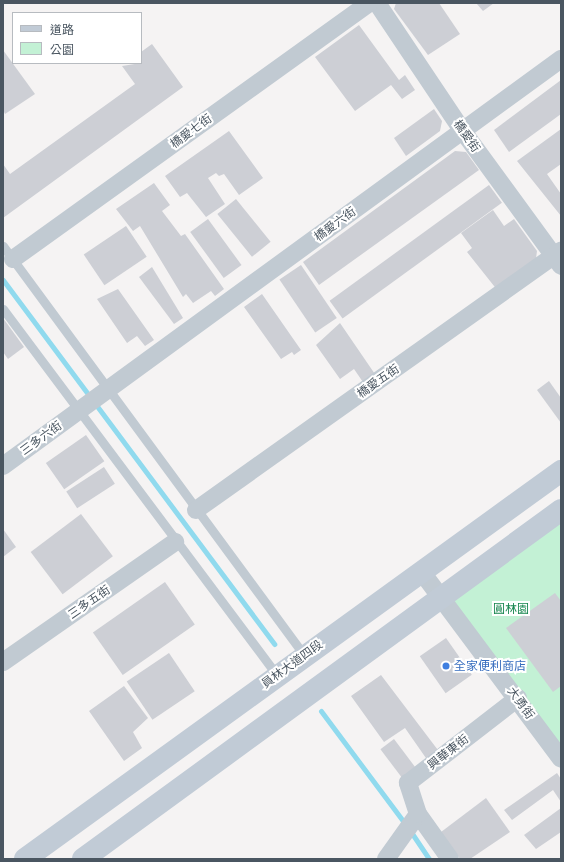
<!DOCTYPE html>
<html>
<head>
<meta charset="utf-8">
<style>
  body { margin:0 }
  #map { position:relative; width:564px; height:862px; overflow:hidden; background:#f5f3f3; font-family:Inter,"Noto Sans TC",sans-serif }
  div>[style] { position:absolute }
  .green>* { inset:0; background:#c3f1d5 }
  .stream>* { height:5px; margin:-2.5px; padding:0 2.5px; transform-origin:2.5px; border-radius:2.5px; background:#90daee }
  .building>* { inset:0; background:#cdcfd5; transform-origin:0 0 }
  .service>* { height:9px; margin:-4.5px; padding:0 4.5px; transform-origin:4.5px; border-radius:4.5px; background:#c1cad2 }
  .minor>* { height:18px; margin:-9px; padding:0 9px; transform-origin:9px; border-radius:9px; background:#c1cad2 }
  .secondary>* { height:22px; margin:-11px; padding:0 11px; transform-origin:11px; border-radius:11px; background:#c1cbd6 }
  .dots>* { width:11px; height:11px; translate:-50% -50%; box-sizing:border-box; border:2px solid #fff; border-radius:50% }
  span { translate:-50% -50%; white-space:nowrap; text-align:center; line-height:1.15; -webkit-text-stroke:4px #fff; paint-order:stroke }
  .street-label { font-size:12px; color:#4a5661 }
  .park-label { font-size:12px; color:#17864f }
  .shop-label { font-size:12px; color:#366cbe }
  .left { translate:0 -50%; text-align:left }
  .frame { position:absolute; inset:0; border:4px solid #4a5661; pointer-events:none }
  .legend { position:absolute; left:12px; top:12px; width:130px; height:52px; box-sizing:border-box; background:#fff; border:1px solid #b7bbc0; margin:0; padding:5px 7px; list-style:none; font-size:12px; color:#4a5661 }
  .legend li { display:flex; align-items:center; gap:8px; height:20px }
  .legend b { width:20px; border:1px solid #b7bbc0 }
</style>
</head>
<body>
<div id="map">
  <div class="green">
    <i style="clip-path:polygon(561px 511px,561px 759px,440px 599px)"></i>
  </div>
  <div class="stream">
    <i style="left:3px;top:280px;width:454px;rotate:53.3deg"></i>
    <i style="left:321px;top:711px;width:142px;rotate:53.3deg"></i>
    <i style="left:411px;top:832px;width:32px;rotate:56deg"></i>
  </div>
  <div class="building">
    <i style="clip-path:polygon(396px 3px,439px 3px,460px 34px,428px 55px,394px 9px)"></i>
    <i style="clip-path:polygon(476px 3px,494px 3px,483px 11px)"></i>
    <i style="clip-path:polygon(359px 25px,399px 80px,405px 75px,415px 90px,402px 99px,391px 85px,355px 111px,315px 57px)"></i>
    <i style="clip-path:polygon(152px 44px,183px 87px,3px 218px,3px 164px,10px 174px,135px 84px,122px 66px,141px 63px,141px 52px)"></i>
    <i style="clip-path:polygon(3px 50px,35px 94px,5px 114px,3px 110px)"></i>
    <i style="clip-path:polygon(561px 80px,561px 114px,509px 152px,494px 130px)"></i>
    <i style="clip-path:polygon(434px 109px,442px 121px,440px 131px,406px 156px,394px 138px)"></i>
    <i style="clip-path:polygon(561px 129px,561px 164px,547px 174px,561px 194px,561px 216px,517px 161px)"></i>
    <i style="clip-path:polygon(229px 131px,263px 178px,239px 195px,224px 174px,219px 176px,216px 173px,208px 178px,225px 204px,206px 217px,187px 193px,180px 197px,165px 176px)"></i>
    <i style="clip-path:polygon(455px 151px,466px 152px,479px 170px,319px 285px,303px 262px)"></i>
    <i style="clip-path:polygon(154px 183px,170px 205px,162px 211px,181px 236px,185px 234px,224px 289px,215px 296px,211px 291px,193px 303px,186px 294px,183px 297px,140px 226px,133px 231px,116px 209px)"></i>
    <i style="left:489px;top:185px;width:22px;height:197px;rotate:54deg"></i>
    <i style="left:236px;top:199px;width:55px;height:24px;rotate:51deg"></i>
    <i style="clip-path:polygon(493px 210px,504px 226px,514px 219px,537px 251px,535px 266px,498px 291px,467px 252px,472px 248px,461px 233px)"></i>
    <i style="left:208px;top:219px;width:57px;height:22px;rotate:54deg"></i>
    <i style="left:126px;top:226px;width:37px;height:51px;rotate:56deg"></i>
    <i style="left:301px;top:265px;width:64px;height:26px;rotate:56deg"></i>
    <i style="clip-path:polygon(152px 267px,183px 318px,174px 324px,139px 277px)"></i>
    <i style="clip-path:polygon(118px 289px,154px 340px,145px 346px,137px 336px,127px 343px,97px 299px)"></i>
    <i style="clip-path:polygon(262px 294px,301px 350px,294px 355px,292px 352px,281px 359px,244px 307px)"></i>
    <i style="clip-path:polygon(3px 318px,24px 347px,8px 359px,3px 352px)"></i>
    <i style="clip-path:polygon(340px 323px,379px 380px,367px 388px,354px 369px,340px 379px,316px 345px)"></i>
    <i style="clip-path:polygon(549px 381px,561px 398px,561px 423px,537px 390px)"></i>
    <i style="left:86px;top:435px;width:32px;height:49px;rotate:55deg"></i>
    <i style="left:104px;top:467px;width:20px;height:45px;rotate:57deg"></i>
    <i style="left:81px;top:514px;width:53px;height:63px;rotate:53deg"></i>
    <i style="clip-path:polygon(3px 529px,16px 547px,3px 557px)"></i>
    <i style="left:165px;top:582px;width:52px;height:88px;rotate:55deg"></i>
    <i style="clip-path:polygon(555px 593px,561px 601px,561px 686px,553px 692px,506px 628px)"></i>
    <i style="left:446px;top:638px;width:45px;height:32px;rotate:55deg"></i>
    <i style="left:169px;top:653px;width:46px;height:51px;rotate:56deg"></i>
    <i style="clip-path:polygon(381px 675px,447px 762px,435px 771px,405px 728px,384px 742px,351px 696px)"></i>
    <i style="clip-path:polygon(124px 686px,148px 718px,133px 732px,142px 748px,124px 761px,89px 711px)"></i>
    <i style="left:394px;top:739px;width:44px;height:17px;rotate:53deg"></i>
    <i style="clip-path:polygon(557px 773px,561px 779px,561px 802px,553px 790px,512px 820px,504px 810px)"></i>
    <i style="clip-path:polygon(486px 798px,510px 832px,470px 859px,460px 859px,441px 832px)"></i>
    <i style="clip-path:polygon(561px 808px,561px 832px,536px 849px,524px 835px)"></i>
  </div>
  <div class="service">
    <i style="left:3px;top:246px;width:508px;rotate:53.65deg"></i>
    <i style="left:3px;top:309px;width:457px;rotate:53.2deg"></i>
  </div>
  <div class="minor">
    <i style="left:377px;top:3px;width:153px;rotate:56.2deg"></i>
    <i style="left:462px;top:130px;width:168px;rotate:53.9deg"></i>
    <i style="left:13px;top:259px;width:438px;rotate:-35.7deg"></i>
    <i style="left:3px;top:466px;width:691px;rotate:-36.11deg"></i>
    <i style="left:196px;top:510px;width:448px;rotate:-35.4deg"></i>
    <i style="left:421px;top:571px;width:234px;rotate:53.3deg"></i>
    <i style="left:3px;top:662px;width:210px;rotate:-34.9deg"></i>
    <i style="left:418px;top:814px;width:55px;rotate:54.6deg"></i>
    <i style="left:386px;top:859px;width:55px;rotate:-54.6deg"></i>
    <i style="left:418px;top:814px;width:33px;rotate:-108deg"></i>
    <i style="left:408px;top:783px;width:139px;rotate:-37.7deg"></i>
  </div>
  <div class="secondary">
    <i style="left:25px;top:859px;width:662px;rotate:-35.9deg"></i>
    <i style="left:83px;top:859px;width:592px;rotate:-36.13deg"></i>
  </div>
  <div class="dots">
    <i style="left:446px;top:666px;background:#3f7fe0"></i>
  </div>
  <div class="street-label">
    <span style="left:191px;top:131px;rotate:-36deg">橋愛七街</span>
    <span style="left:467px;top:136px;rotate:55deg">橋愛街</span>
    <span style="left:335px;top:224px;rotate:-36deg">橋愛六街</span>
    <span style="left:378px;top:381px;rotate:-35deg">橋愛五街</span>
    <span style="left:41px;top:438px;rotate:-36deg">三多六街</span>
    <span style="left:89px;top:602px;rotate:-35deg">三多五街</span>
    <span style="left:292px;top:664px;rotate:-36deg">員林大道四段</span>
    <span style="left:521px;top:703px;rotate:54deg">大勇街</span>
    <span style="left:448px;top:752px;rotate:-38deg">興華東街</span>
  </div>
  <div class="park-label">
    <span style="left:511px;top:609px">圓林園</span>
  </div>
  <div class="shop-label">
    <span class="left" style="left:454px;top:666px">全家便利商店</span>
  </div>
  <div class="frame"></div>
  <ul class="legend">
  <li><b style="height:5px;background:#c1cbd6"></b>道路</li>
  <li><b style="height:11px;background:#c3f1d5"></b>公園</li>
  </ul>
</div>
</body>
</html>
